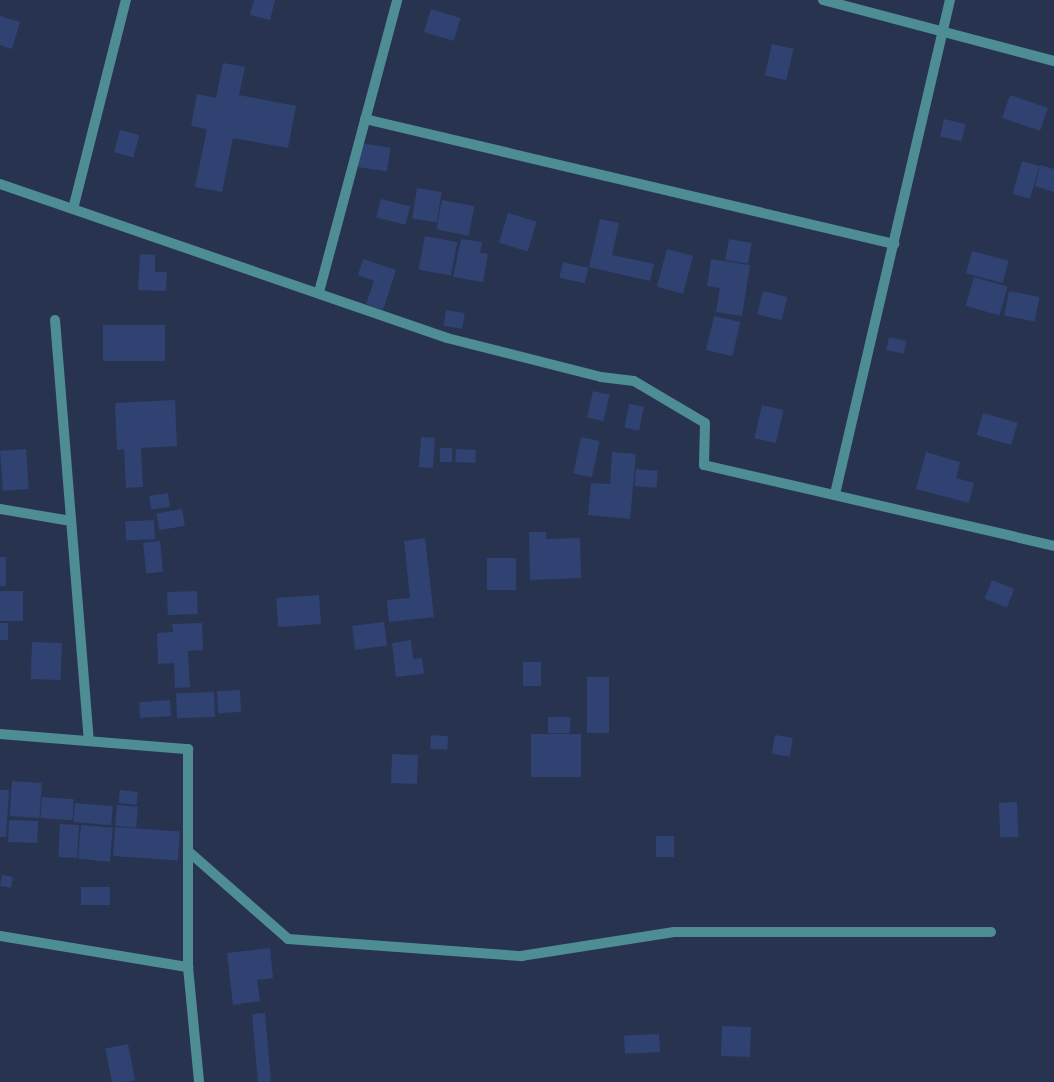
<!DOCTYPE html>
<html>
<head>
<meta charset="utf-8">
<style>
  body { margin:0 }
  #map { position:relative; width:1054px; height:1082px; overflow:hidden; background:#283350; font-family:"Public Sans",sans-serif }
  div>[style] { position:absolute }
  .building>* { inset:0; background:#2f4271; transform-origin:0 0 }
  .street>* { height:10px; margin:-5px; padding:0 5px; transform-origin:5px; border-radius:5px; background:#4f8d95 }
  span { translate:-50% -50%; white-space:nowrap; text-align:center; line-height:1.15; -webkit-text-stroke:4px #1e2945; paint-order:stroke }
</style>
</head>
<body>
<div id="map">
  <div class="building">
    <i style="clip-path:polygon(254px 0,275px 0,270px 20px,250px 15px)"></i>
    <i style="left:431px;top:9px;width:31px;height:24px;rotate:17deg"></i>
    <i style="clip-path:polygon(0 16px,20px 22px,12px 49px,0 45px)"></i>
    <i style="left:772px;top:44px;width:22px;height:32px;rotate:13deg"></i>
    <i style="clip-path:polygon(223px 63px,245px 67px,239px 95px,296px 106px,288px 148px,233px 138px,222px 192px,195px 187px,207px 129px,191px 126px,197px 94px,216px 98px)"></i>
    <i style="left:1010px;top:95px;width:40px;height:24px;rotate:19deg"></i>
    <i style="left:944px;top:119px;width:22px;height:18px;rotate:13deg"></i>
    <i style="left:120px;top:130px;width:20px;height:23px;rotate:15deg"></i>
    <i style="left:360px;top:143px;width:31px;height:24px;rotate:9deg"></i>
    <i style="left:1022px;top:161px;width:18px;height:34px;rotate:16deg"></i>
    <i style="clip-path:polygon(1040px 165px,1054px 169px,1054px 192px,1035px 186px)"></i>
    <i style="left:417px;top:188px;width:25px;height:31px;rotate:9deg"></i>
    <i style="left:381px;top:199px;width:30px;height:19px;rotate:14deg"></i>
    <i style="left:442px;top:200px;width:33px;height:30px;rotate:11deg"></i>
    <i style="left:508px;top:213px;width:30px;height:31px;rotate:17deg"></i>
    <i style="clip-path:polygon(600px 219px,619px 223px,612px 255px,654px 264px,650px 281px,589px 267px)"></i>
    <i style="left:425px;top:236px;width:33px;height:34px;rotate:11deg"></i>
    <i style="clip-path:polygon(461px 239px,482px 242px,480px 253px,488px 254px,483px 282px,453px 277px)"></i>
    <i style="left:729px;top:239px;width:23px;height:21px;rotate:10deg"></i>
    <i style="left:667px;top:249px;width:27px;height:39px;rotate:15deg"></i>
    <i style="left:972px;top:251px;width:38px;height:23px;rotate:15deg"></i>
    <i style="clip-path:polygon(140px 254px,155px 255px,155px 272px,167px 272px,166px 291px,138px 290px)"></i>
    <i style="clip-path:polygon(363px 259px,396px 270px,383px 310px,366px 304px,374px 281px,358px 275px)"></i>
    <i style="clip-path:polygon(711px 259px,750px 265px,742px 316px,716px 312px,720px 288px,707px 286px)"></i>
    <i style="left:563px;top:262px;width:26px;height:16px;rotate:13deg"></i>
    <i style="left:974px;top:277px;width:35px;height:30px;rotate:16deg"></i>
    <i style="left:763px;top:291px;width:25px;height:24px;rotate:14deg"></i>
    <i style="left:1009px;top:291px;width:31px;height:25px;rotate:11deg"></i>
    <i style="left:446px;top:310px;width:19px;height:16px;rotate:9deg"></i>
    <i style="left:714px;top:316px;width:27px;height:35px;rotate:13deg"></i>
    <i style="left:165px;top:325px;width:36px;height:62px;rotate:90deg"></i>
    <i style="left:889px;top:337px;width:18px;height:13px;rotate:13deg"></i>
    <i style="left:593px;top:391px;width:17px;height:27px;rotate:13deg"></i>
    <i style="clip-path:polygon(175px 400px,177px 446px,141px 448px,143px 487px,126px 488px,124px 449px,117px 450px,115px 403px)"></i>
    <i style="left:629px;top:404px;width:15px;height:24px;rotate:11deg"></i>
    <i style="left:762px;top:405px;width:22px;height:34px;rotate:13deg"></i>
    <i style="left:983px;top:413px;width:36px;height:23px;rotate:16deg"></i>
    <i style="left:421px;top:437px;width:14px;height:30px;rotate:4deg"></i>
    <i style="left:581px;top:437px;width:19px;height:37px;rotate:12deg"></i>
    <i style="left:440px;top:448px;width:12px;height:14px"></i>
    <i style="left:26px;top:449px;width:40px;height:26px;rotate:86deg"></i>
    <i style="left:456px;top:449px;width:20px;height:13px;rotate:3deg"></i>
    <i style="clip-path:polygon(612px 452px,636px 454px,630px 519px,588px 515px,591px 483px,610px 484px)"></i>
    <i style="clip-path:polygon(926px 452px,960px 462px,956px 478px,974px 483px,969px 503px,916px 489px)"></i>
    <i style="left:636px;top:469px;width:22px;height:17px;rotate:5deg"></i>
    <i style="left:168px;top:493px;width:14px;height:19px;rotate:82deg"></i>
    <i style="left:182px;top:509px;width:17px;height:26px;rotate:80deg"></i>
    <i style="left:154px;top:520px;width:19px;height:29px;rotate:87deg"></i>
    <i style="clip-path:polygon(529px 532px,546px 532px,546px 539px,580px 538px,581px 578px,530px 580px)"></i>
    <i style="clip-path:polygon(425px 538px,434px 617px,389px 622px,387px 600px,410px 598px,404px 541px)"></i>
    <i style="left:160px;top:541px;width:31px;height:17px;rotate:84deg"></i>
    <i style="left:0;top:557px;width:6px;height:29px"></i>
    <i style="left:487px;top:558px;width:29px;height:32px"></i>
    <i style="left:992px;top:580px;width:24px;height:20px;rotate:22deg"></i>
    <i style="left:23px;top:591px;width:30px;height:23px;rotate:90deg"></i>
    <i style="left:197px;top:591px;width:23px;height:30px;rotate:88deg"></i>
    <i style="left:319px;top:595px;width:29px;height:43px;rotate:86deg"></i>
    <i style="left:384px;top:622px;width:24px;height:32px;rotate:83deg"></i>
    <i style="left:0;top:623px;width:8px;height:17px"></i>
    <i style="clip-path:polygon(202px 623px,203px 650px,188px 651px,190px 687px,175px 688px,174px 663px,158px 664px,157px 633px,173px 632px,172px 624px)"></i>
    <i style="clip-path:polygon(411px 640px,413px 659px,422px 658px,424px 674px,396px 677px,392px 643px)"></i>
    <i style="left:32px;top:642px;width:30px;height:37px;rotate:2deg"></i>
    <i style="left:523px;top:662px;width:18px;height:24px"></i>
    <i style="left:609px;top:677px;width:56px;height:22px;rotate:90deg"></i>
    <i style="left:240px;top:690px;width:22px;height:23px;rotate:87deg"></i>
    <i style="left:214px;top:692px;width:25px;height:38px;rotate:88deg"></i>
    <i style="left:170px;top:700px;width:16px;height:31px;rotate:86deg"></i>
    <i style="left:548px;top:717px;width:22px;height:16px"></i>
    <i style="left:531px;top:734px;width:50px;height:43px"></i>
    <i style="left:431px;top:735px;width:17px;height:14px;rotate:3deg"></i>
    <i style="left:775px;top:735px;width:18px;height:19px;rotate:9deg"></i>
    <i style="left:392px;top:754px;width:26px;height:29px;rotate:2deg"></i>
    <i style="left:12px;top:781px;width:30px;height:35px;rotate:4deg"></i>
    <i style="clip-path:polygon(0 790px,9px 790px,6px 837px,0 837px)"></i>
    <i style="left:120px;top:790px;width:18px;height:13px;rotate:6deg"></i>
    <i style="left:42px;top:797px;width:32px;height:21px;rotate:4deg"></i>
    <i style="left:1017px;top:802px;width:35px;height:18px;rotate:88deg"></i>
    <i style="left:75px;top:803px;width:38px;height:19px;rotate:5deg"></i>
    <i style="left:117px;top:805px;width:21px;height:21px;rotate:5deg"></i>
    <i style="left:9px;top:820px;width:29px;height:22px;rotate:2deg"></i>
    <i style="left:60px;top:824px;width:19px;height:33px;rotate:3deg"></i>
    <i style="left:81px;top:825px;width:32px;height:34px;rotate:5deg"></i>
    <i style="left:115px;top:827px;width:65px;height:29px;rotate:4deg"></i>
    <i style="left:656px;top:836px;width:18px;height:21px"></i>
    <i style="left:2px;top:875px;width:11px;height:11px;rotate:10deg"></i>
    <i style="left:81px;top:887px;width:29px;height:18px"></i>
    <i style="clip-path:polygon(270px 948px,273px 978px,257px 980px,260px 1001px,233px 1005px,227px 953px)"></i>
    <i style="left:265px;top:1013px;width:69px;height:13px;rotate:85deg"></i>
    <i style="left:722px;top:1026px;width:29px;height:30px;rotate:2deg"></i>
    <i style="left:659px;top:1034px;width:18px;height:35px;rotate:87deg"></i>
    <i style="left:128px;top:1044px;width:37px;height:23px;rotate:79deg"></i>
  </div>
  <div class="street">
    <i style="left:823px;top:0;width:239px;rotate:14.8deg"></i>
    <i style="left:365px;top:119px;width:544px;rotate:13.29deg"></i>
    <i style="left:0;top:184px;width:473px;rotate:19deg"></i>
    <i style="left:447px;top:338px;width:159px;rotate:14.2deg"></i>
    <i style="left:601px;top:377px;width:33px;rotate:7deg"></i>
    <i style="left:634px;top:381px;width:82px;rotate:30.6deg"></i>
    <i style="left:705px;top:423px;width:42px;rotate:91.4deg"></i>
    <i style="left:704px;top:465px;width:359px;rotate:13deg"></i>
    <i style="left:73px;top:209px;width:216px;rotate:-75.8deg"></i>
    <i style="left:319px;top:292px;width:302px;rotate:-75deg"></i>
    <i style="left:55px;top:320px;width:422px;rotate:85.4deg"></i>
    <i style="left:835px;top:494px;width:507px;rotate:-76.9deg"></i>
    <i style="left:0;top:509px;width:72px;rotate:9.6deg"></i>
    <i style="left:0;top:734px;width:189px;rotate:4.6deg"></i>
    <i style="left:188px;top:749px;width:218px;rotate:90deg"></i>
    <i style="left:188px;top:967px;width:116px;rotate:84.5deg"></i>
    <i style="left:188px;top:851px;width:133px;rotate:41.3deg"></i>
    <i style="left:288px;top:939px;width:234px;rotate:4.2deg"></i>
    <i style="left:521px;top:956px;width:155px;rotate:-8.9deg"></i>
    <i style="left:674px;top:932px;width:317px"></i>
    <i style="left:0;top:936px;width:191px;rotate:9.4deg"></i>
  </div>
</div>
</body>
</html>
